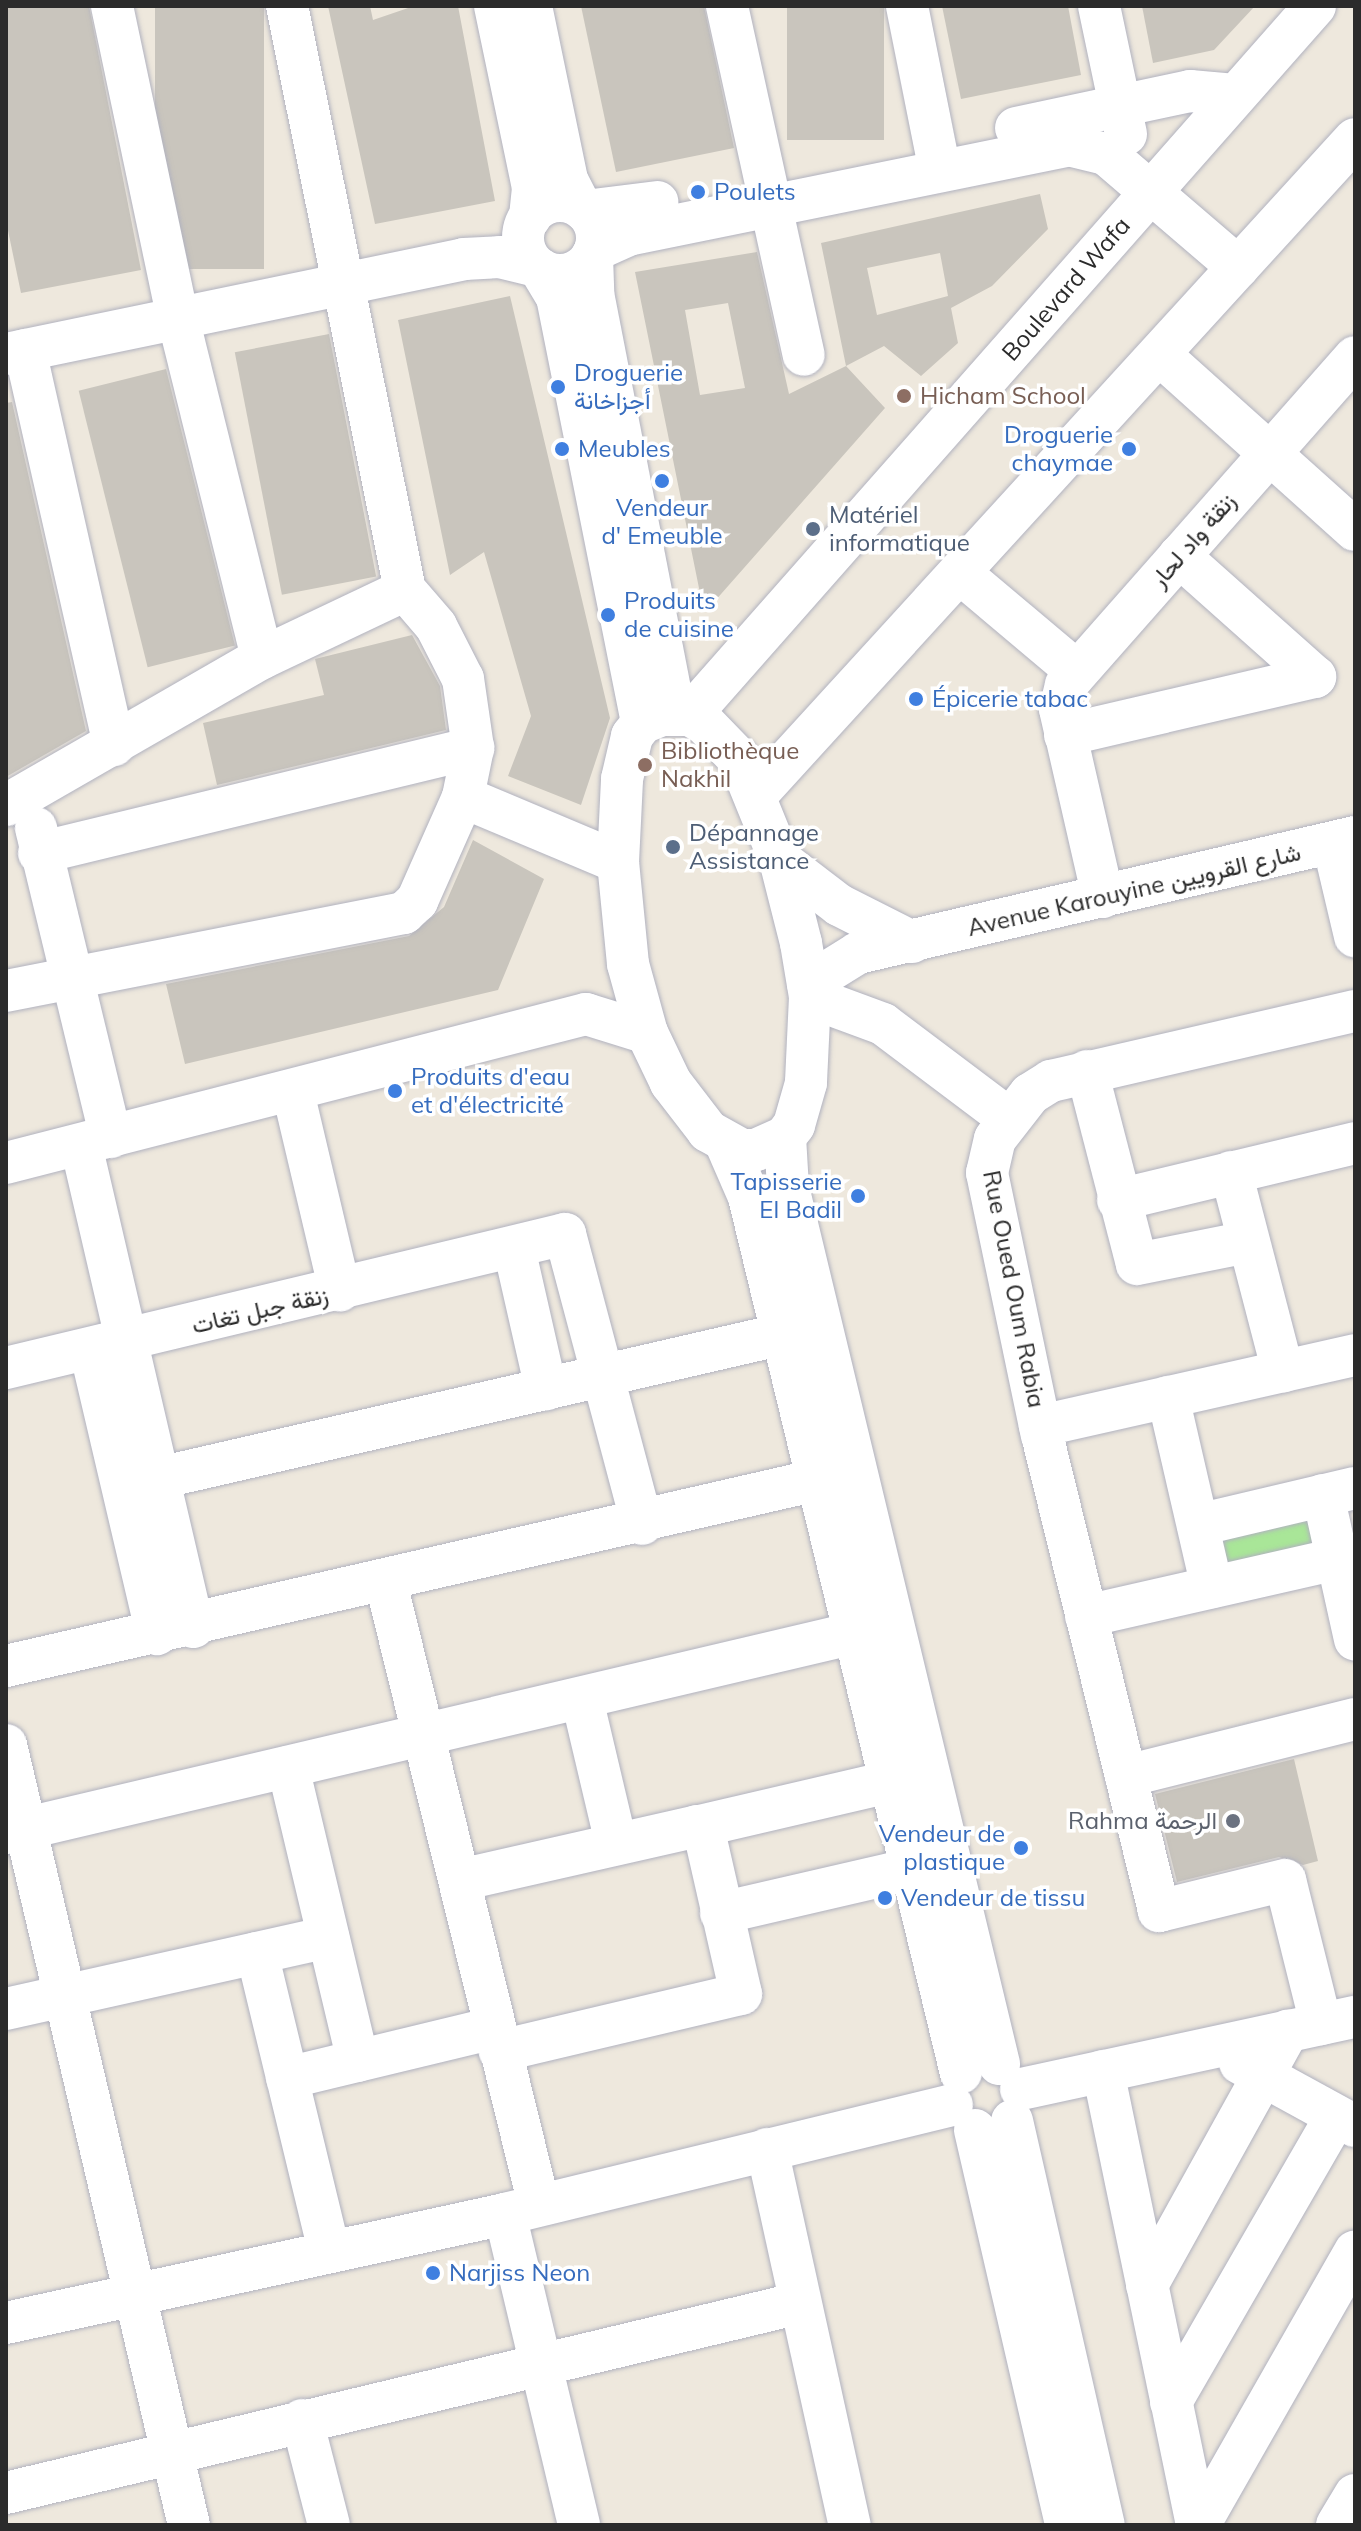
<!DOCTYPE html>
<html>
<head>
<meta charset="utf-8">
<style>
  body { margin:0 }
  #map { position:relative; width:1361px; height:2531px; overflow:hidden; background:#eee8dd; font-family:Mulish,Vazirmatn,sans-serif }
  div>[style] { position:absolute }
  .green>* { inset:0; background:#a9e698; transform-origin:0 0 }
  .building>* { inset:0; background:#c9c5bd; transform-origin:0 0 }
  .roads { filter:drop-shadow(0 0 2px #b1b2bf) drop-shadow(0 0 2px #b1b2bf) }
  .minor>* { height:42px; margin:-21px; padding:0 21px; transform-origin:21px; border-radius:21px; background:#fff }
  .minor>.ring { margin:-21px; padding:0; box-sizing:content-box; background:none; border:42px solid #fff; border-radius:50% }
  .dots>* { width:22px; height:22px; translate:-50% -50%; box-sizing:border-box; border:4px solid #fff; border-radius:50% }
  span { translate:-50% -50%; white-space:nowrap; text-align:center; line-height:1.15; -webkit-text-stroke:7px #fff; paint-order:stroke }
  .shop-label { font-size:24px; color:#366cbe }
  .left { translate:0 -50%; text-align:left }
  .right { translate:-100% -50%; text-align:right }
  .street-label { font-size:24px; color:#2b2b2b }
  .education-label { font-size:24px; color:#785e54 }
  .service-label { font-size:24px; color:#4e5e75 }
  .worship-label { font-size:24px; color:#5b616d }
  .frame { position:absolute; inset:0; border:8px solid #2b2b2b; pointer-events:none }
</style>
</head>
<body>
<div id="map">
  <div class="green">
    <i style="left:1323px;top:1495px;width:65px;height:129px;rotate:79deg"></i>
  </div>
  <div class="building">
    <i style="clip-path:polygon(6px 6px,89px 6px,141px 270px,21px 293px,6px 221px)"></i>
    <i style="left:155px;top:6px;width:109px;height:263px"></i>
    <i style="clip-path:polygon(328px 6px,370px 6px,373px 20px,414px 6px,458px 6px,495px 201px,375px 224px)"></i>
    <i style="clip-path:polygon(581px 6px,704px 6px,734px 148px,616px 172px)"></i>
    <i style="left:787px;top:6px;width:97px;height:134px"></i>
    <i style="clip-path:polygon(942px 6px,1068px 6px,1081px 75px,961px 99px)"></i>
    <i style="clip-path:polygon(1142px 6px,1255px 6px,1214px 50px,1153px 63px)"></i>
    <i style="clip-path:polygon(evenodd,1040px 194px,1048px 229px,992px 286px,951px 308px,958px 343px,921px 376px,884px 346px,846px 366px,821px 243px,1040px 194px,940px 253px,948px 296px,877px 315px,867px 268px,940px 253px)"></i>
    <i style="clip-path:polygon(evenodd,757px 252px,789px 394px,846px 366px,885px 408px,714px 602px,700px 593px,635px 272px,757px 252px,728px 303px,745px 388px,700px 395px,685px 310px,728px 303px)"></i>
    <i style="clip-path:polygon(510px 296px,610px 718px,581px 805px,508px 776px,531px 716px,484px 552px,450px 575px,398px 320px)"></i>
    <i style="left:329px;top:334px;width:247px;height:96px;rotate:79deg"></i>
    <i style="left:166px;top:369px;width:285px;height:90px;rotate:76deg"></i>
    <i style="clip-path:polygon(12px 402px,86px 731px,6px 777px,6px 403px)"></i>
    <i style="clip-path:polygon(412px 635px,440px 686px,446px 730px,217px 785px,203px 723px,324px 695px,315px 659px)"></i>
    <i style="clip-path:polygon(473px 840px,544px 879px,498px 990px,185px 1064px,166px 984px,409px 936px,444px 907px)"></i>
    <i style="clip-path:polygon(1294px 1759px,1318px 1861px,1303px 1865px,1279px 1857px,1177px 1882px,1155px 1794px)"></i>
  </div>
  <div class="roads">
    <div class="minor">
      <i style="left:112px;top:6px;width:319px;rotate:78.1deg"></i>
      <i style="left:178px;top:318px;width:350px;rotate:76.1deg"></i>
      <i style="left:495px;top:6px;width:186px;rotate:78.2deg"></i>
      <i style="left:533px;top:188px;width:30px;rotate:96deg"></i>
      <i style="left:531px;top:6px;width:178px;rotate:78.3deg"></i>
      <i style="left:567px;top:180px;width:31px;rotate:63deg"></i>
      <i style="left:727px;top:6px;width:357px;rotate:77.6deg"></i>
      <i style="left:907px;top:6px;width:168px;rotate:78.7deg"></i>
      <i style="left:1099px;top:6px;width:131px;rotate:78.1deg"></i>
      <i style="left:1016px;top:128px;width:178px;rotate:-12deg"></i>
      <i style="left:1190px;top:91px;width:45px;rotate:5.1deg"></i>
      <i class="ring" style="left:523px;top:201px;width:32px;height:32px"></i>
      <i style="left:585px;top:211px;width:73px;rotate:-7.1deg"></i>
      <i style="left:595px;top:250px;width:36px;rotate:-24deg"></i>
      <i style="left:628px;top:235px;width:450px;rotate:-11.5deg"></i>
      <i style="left:1069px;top:145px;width:38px;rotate:14deg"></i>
      <i style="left:1106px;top:154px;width:174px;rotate:40.6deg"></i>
      <i style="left:592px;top:256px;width:37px;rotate:88deg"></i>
      <i style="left:593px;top:293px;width:429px;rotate:79deg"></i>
      <i style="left:540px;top:269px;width:33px;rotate:59deg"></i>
      <i style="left:557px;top:297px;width:434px;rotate:78.7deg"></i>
      <i style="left:25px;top:350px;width:405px;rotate:77.3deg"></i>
      <i style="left:6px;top:354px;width:468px;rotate:-11.7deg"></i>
      <i style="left:464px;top:259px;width:36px;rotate:-3deg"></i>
      <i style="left:500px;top:257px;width:36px;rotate:14deg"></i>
      <i style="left:1160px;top:355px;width:262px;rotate:41.9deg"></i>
      <i style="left:960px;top:573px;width:150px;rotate:40.1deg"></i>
      <i style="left:662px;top:715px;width:28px"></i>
      <i style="left:690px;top:715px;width:16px;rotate:30deg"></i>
      <i style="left:704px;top:723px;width:50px;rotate:45.8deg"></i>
      <i style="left:739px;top:759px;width:109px;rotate:67.9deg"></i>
      <i style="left:780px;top:860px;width:86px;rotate:75.8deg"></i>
      <i style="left:801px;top:943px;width:55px;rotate:80.5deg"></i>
      <i style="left:810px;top:997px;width:86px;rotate:92.7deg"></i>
      <i style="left:806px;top:1083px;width:44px;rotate:105.9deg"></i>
      <i style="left:794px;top:1125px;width:15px;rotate:127deg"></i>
      <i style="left:785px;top:1137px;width:32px;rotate:156deg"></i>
      <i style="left:756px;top:1150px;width:14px;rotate:180deg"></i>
      <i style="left:742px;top:1150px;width:39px;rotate:-151deg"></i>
      <i style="left:708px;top:1131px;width:61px;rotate:-127.6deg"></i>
      <i style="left:671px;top:1083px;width:55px;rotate:-115.6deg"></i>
      <i style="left:647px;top:1033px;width:72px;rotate:-105.4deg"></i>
      <i style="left:628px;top:964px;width:102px;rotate:-95.6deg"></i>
      <i style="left:618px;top:862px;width:83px;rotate:-87.2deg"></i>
      <i style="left:622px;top:779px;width:44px;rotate:-76.9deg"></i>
      <i style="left:632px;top:736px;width:16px;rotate:-52deg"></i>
      <i style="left:642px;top:723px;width:22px;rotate:-22deg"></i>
      <i style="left:690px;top:715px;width:945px;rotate:-48.6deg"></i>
      <i style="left:1065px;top:735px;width:257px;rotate:-13.1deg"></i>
      <i style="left:1315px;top:677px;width:182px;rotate:-138.3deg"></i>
      <i style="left:756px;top:795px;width:888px;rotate:-47.6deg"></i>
      <i style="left:463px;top:797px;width:168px;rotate:22.8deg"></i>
      <i style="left:6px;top:805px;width:295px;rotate:-29.9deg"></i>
      <i style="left:262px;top:658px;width:158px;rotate:-25.4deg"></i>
      <i style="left:36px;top:828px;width:318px;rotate:76.4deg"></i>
      <i style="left:1333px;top:843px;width:96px;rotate:76.7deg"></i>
      <i style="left:39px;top:853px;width:447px;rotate:-13.6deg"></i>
      <i style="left:780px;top:860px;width:74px;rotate:37.3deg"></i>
      <i style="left:839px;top:905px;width:82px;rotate:26.9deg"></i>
      <i style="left:1103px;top:897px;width:193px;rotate:-102.9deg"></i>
      <i style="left:1060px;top:709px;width:25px;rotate:-76deg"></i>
      <i style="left:1066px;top:685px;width:437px;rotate:-48.6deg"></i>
      <i style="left:808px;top:984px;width:59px;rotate:-31.8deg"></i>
      <i style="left:858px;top:953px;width:510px;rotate:-13.14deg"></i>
      <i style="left:6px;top:991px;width:406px;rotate:-11.1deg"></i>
      <i style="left:404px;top:913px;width:18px;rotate:-43deg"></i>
      <i style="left:417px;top:901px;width:114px;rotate:-66.1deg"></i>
      <i style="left:463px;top:797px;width:50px;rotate:-78.5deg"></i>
      <i style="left:473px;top:748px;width:70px;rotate:-98.2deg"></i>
      <i style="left:463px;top:679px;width:59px;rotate:-117deg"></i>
      <i style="left:436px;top:626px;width:48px;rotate:-130.7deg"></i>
      <i style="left:405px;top:590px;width:596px;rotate:-101.42deg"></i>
      <i style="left:810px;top:997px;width:78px;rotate:20.3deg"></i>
      <i style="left:883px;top:1024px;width:158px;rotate:37deg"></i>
      <i style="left:1087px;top:1071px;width:199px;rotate:75.5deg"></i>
      <i style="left:1137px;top:1264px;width:113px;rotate:-11.2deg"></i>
      <i style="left:293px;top:1092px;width:204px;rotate:76.7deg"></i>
      <i style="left:785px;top:1137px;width:50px;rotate:86.6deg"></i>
      <i style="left:788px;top:1187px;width:902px;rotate:76.47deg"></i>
      <i style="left:726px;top:1144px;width:58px;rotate:66.5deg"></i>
      <i style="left:749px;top:1197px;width:901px;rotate:76.4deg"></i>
      <i style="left:81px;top:1145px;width:495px;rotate:76.9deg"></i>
      <i style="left:6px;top:1163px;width:599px;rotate:-14.41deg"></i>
      <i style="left:586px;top:1014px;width:64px;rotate:17.3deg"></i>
      <i style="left:1231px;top:1172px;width:206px;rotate:75.4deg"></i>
      <i style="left:1118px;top:1200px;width:244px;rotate:-13.5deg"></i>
      <i style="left:514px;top:1248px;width:145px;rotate:77.2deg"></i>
      <i style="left:90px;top:1349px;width:293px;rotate:76.8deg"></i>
      <i style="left:6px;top:1368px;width:575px;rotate:-13.48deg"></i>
      <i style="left:565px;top:1234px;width:300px;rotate:75.1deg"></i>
      <i style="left:1168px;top:1397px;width:195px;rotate:77deg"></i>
      <i style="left:1040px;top:1426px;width:323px;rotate:-12.7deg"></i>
      <i style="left:159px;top:1478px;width:640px;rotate:-12.99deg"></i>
      <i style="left:1323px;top:1495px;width:148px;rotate:77.5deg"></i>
      <i style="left:1198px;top:1525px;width:161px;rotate:-13.3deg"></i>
      <i style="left:386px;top:1583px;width:641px;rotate:76.18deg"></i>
      <i style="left:1086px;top:1616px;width:256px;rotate:-12.8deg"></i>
      <i style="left:6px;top:1666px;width:832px;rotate:-12.92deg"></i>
      <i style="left:582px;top:1699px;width:148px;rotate:76.7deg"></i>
      <i style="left:6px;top:1745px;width:801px;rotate:76.8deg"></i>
      <i style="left:288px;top:1767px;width:302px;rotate:76.6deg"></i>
      <i style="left:1126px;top:1776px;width:236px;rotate:-14deg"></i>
      <i style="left:700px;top:1826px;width:194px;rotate:-13.1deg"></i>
      <i style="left:6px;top:1833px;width:872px;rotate:-13.26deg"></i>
      <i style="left:460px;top:1880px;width:243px;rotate:-12.8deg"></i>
      <i style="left:697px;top:1826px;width:9px;rotate:36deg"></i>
      <i style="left:704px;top:1831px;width:167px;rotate:77.2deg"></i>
      <i style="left:741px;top:1994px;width:248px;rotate:166.7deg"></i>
      <i style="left:721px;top:1913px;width:195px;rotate:-13deg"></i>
      <i style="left:257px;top:1953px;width:306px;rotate:76.4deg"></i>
      <i style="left:6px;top:2009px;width:330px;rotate:-12.6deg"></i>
      <i style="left:1321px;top:2024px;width:148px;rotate:-104deg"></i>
      <i style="left:1285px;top:1880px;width:130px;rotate:166.2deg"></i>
      <i style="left:1159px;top:1911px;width:489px;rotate:-103.8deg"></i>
      <i style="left:1042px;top:1436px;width:269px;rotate:-101.8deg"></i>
      <i style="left:987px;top:1173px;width:35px;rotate:-77deg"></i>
      <i style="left:995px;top:1139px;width:57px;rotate:-52.1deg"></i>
      <i style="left:1030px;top:1094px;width:25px;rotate:-32deg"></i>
      <i style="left:1051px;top:1081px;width:312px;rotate:-13deg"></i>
      <i style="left:1240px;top:2063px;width:131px;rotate:28.7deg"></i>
      <i style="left:1103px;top:2071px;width:464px;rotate:78.3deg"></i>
      <i style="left:287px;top:2078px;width:213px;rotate:-13.6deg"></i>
      <i style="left:1021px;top:2089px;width:342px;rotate:-12.2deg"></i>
      <i style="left:1012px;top:2121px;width:414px;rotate:77.2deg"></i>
      <i style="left:975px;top:2130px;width:405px;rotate:77deg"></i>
      <i style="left:767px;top:2149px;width:385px;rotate:77.6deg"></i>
      <i style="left:505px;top:2214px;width:320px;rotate:76.6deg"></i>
      <i style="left:1147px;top:2285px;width:291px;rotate:-61deg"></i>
      <i style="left:6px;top:2323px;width:511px;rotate:-12.32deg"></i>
      <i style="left:505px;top:2214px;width:460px;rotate:-13.7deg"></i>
      <i style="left:1171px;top:2402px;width:330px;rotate:-60deg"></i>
      <i style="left:302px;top:2420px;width:108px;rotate:75.6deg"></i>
      <i style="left:6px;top:2493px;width:816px;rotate:-13.46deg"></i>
      <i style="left:1199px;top:2525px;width:315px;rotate:-60.3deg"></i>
      <i style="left:1337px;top:2525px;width:35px;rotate:-59deg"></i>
    </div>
  </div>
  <div class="dots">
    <i style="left:698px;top:192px;background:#3f7fe0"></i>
    <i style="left:558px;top:387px;background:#3f7fe0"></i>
    <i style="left:904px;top:396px;background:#8d6e63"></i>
    <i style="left:562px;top:449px;background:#3f7fe0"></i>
    <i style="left:1129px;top:449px;background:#3f7fe0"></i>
    <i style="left:662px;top:481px;background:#3f7fe0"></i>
    <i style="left:813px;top:529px;background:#5c6f8a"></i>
    <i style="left:608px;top:615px;background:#3f7fe0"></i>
    <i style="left:916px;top:699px;background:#3f7fe0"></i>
    <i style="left:645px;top:765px;background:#8d6e63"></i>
    <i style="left:673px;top:847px;background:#5c6f8a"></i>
    <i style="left:395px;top:1091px;background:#3f7fe0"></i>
    <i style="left:858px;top:1196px;background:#3f7fe0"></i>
    <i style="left:1233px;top:1821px;background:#6b7280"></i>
    <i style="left:1021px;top:1848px;background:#3f7fe0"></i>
    <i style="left:885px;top:1898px;background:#3f7fe0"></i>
    <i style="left:433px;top:2273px;background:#3f7fe0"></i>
  </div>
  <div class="shop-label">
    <span class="left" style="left:714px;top:192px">Poulets</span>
    <span class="left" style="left:574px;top:387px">Droguerie<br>أجزاخانة</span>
    <span class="right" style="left:1113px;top:449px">Droguerie<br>chaymae</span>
    <span class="left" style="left:578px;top:449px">Meubles</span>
    <span style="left:662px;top:522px">Vendeur<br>d' Emeuble</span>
    <span class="left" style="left:624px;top:615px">Produits<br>de cuisine</span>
    <span class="left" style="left:932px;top:699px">Épicerie tabac</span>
    <span class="left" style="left:411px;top:1091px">Produits d'eau<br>et d'électricité</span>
    <span class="right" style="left:842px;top:1196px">Tapisserie<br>El Badil</span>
    <span class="right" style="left:1005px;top:1848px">Vendeur de<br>plastique</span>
    <span class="left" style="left:901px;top:1898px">Vendeur de tissu</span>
    <span class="left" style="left:449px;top:2273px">Narjiss Neon</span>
  </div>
  <div class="street-label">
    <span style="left:1066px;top:289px;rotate:-49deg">Boulevard Wafa</span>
    <span style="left:1193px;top:540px;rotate:-49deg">زنقة واد لحار</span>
    <span style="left:1134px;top:890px;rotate:-13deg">Avenue Karouyine شارع القرويين</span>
    <span style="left:1014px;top:1289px;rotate:79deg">Rue Oued Oum Rabia</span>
    <span style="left:260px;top:1310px;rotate:-13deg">زنقة جبل تغات</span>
  </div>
  <div class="education-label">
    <span class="left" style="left:920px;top:396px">Hicham School</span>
    <span class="left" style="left:661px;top:765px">Bibliothèque<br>Nakhil</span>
  </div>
  <div class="service-label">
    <span class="left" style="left:829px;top:529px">Matériel<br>informatique</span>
    <span class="left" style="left:689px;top:847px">Dépannage<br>Assistance</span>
  </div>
  <div class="worship-label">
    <span class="right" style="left:1217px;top:1821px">Rahma الرحمة</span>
  </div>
  <div class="frame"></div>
</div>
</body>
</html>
